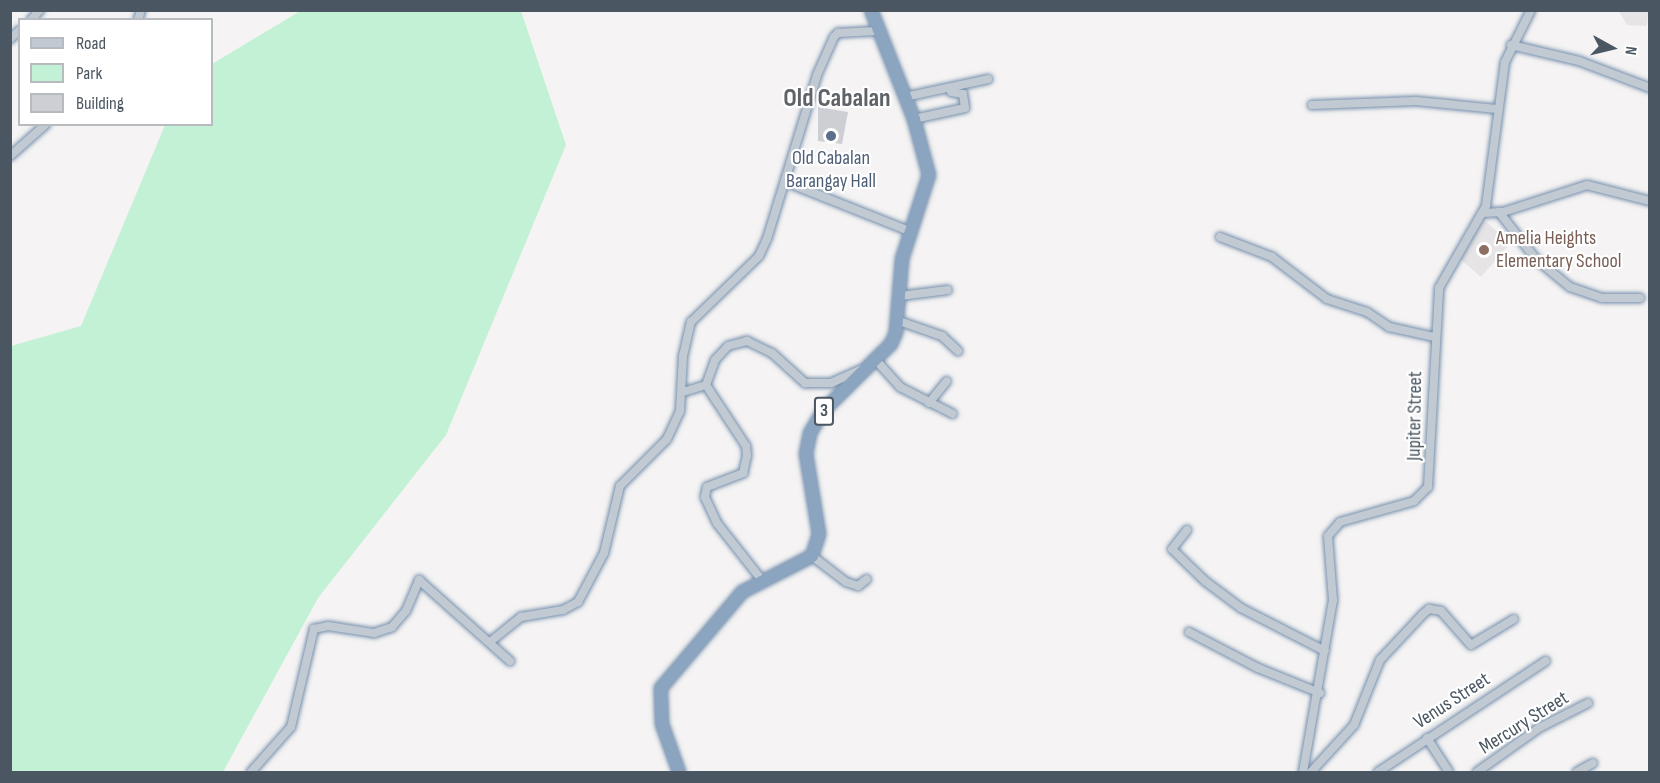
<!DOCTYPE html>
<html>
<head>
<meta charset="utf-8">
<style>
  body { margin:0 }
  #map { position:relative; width:1660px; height:783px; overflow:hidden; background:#f5f3f3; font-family:"Sofia Sans Condensed",sans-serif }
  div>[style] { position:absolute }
  .education>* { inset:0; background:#e6e4e5; transform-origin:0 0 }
  .green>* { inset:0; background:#c3f1d5 }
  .building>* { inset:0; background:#cdcfd5 }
  .roads { filter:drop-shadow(0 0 2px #7690ad) drop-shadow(0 0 2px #7690ad) }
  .minor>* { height:8px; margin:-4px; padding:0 4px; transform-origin:4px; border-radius:4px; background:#c1cad2 }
  .highway>* { height:12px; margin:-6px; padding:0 6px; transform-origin:6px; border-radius:6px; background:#8ba5c1 }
  .dots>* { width:16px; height:16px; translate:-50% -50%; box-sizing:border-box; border:3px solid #fff; border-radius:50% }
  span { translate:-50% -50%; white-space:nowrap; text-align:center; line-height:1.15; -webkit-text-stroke:4.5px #fff; paint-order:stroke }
  .shield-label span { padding:2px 4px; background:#fff; border:2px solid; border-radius:4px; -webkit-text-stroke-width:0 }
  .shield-label { font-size:18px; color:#4a5661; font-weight:700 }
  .service-label { font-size:20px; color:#4e5e75 }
  .education-label { font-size:20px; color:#785e54 }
  .left { translate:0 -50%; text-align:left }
  .street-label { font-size:20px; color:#4a5661 }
  .district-label { font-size:26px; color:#5f6368; font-weight:700 }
  .frame { position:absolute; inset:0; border:12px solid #4a5661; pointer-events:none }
  .legend { position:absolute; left:18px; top:18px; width:195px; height:108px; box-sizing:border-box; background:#fff; border:2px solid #b7bbc0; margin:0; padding:8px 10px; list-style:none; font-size:18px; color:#4a5661 }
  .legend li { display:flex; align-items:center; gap:12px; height:30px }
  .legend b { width:30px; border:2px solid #b7bbc0 }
  .north { position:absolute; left:1582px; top:18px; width:60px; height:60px; -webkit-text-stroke:4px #fff; paint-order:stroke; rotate:98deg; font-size:16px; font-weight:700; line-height:24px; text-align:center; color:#4a5661 }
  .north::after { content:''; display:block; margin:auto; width:21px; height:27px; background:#4a5661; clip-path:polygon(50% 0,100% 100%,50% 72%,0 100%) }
</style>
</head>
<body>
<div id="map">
  <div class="education">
    <i style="clip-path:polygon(1619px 11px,1648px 11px,1647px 26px,1627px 25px)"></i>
    <i style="left:1484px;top:220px;width:35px;height:45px;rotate:41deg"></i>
  </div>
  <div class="green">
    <i style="clip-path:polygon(302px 10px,521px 11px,566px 145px,446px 435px,318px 598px,223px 772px,11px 772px,11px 346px,81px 326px,165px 125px,212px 124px,212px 64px)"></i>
  </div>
  <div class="building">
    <i style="clip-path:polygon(818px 107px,848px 112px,842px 144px,818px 141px)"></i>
  </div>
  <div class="roads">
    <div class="minor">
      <i style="left:31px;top:20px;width:13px;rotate:-48deg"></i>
      <i style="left:138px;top:20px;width:10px;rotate:-73deg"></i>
      <i style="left:10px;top:39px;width:13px;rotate:-42deg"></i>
      <i style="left:1511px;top:45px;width:70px;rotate:13.2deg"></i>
      <i style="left:1579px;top:61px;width:76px;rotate:20.8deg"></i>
      <i style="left:905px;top:97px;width:85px;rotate:-12.2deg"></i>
      <i style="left:1312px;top:105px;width:104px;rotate:-2.2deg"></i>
      <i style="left:1416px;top:101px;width:81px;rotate:5.6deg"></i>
      <i style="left:914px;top:119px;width:52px;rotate:-12.2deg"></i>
      <i style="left:965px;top:108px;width:14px;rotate:-98deg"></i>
      <i style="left:963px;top:94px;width:12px;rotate:-171deg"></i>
      <i style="left:10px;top:156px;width:48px;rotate:-41.6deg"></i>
      <i style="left:786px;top:182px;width:132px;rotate:21.7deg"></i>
      <i style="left:1499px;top:212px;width:60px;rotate:51.8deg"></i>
      <i style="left:1536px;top:259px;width:44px;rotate:39.5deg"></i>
      <i style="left:1570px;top:287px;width:34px;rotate:19deg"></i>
      <i style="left:1602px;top:298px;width:38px"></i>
      <i style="left:1483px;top:213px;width:20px;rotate:-3deg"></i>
      <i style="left:1503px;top:212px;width:88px;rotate:-17.8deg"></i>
      <i style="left:1587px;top:185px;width:65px;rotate:14.3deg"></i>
      <i style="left:1220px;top:237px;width:56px;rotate:21deg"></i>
      <i style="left:1272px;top:257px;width:69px;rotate:37.4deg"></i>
      <i style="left:1327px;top:299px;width:42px;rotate:18deg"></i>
      <i style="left:1367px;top:312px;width:27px;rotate:34deg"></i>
      <i style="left:1389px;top:327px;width:46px;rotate:12.5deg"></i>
      <i style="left:900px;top:296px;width:48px;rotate:-7.1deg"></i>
      <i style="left:899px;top:321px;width:46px;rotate:19.2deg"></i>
      <i style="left:942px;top:336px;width:22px;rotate:43deg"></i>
      <i style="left:875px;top:359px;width:38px;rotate:48deg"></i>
      <i style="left:900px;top:387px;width:59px;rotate:27deg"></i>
      <i style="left:683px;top:392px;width:24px;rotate:-17deg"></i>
      <i style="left:929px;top:403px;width:28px;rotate:-51deg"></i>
      <i style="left:1187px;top:530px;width:24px;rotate:128deg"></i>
      <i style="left:1172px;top:549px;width:46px;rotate:44.1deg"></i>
      <i style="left:1205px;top:581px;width:45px;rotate:36.9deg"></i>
      <i style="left:1241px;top:608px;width:94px;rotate:27.1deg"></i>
      <i style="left:812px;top:556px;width:43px;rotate:37.4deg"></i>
      <i style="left:846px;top:582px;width:13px;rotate:18deg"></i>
      <i style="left:858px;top:586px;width:11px;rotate:-38deg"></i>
      <i style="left:761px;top:579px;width:71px;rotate:-128.2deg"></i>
      <i style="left:717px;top:523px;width:29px;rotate:-115deg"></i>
      <i style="left:705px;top:497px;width:10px;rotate:-79deg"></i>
      <i style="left:707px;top:487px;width:39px;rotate:-21deg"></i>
      <i style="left:743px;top:473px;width:18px;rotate:-77deg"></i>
      <i style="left:747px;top:455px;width:9px;rotate:-96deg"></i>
      <i style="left:746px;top:446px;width:73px;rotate:-123.3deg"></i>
      <i style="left:706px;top:385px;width:27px;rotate:-70deg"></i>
      <i style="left:715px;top:360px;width:19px;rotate:-47deg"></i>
      <i style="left:728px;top:346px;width:20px;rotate:-15deg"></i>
      <i style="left:747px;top:341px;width:28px;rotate:26deg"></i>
      <i style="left:772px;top:353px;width:45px;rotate:42.3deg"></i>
      <i style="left:805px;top:383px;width:26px"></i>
      <i style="left:831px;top:383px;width:35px;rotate:-24deg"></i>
      <i style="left:1189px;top:632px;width:78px;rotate:27.6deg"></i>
      <i style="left:1258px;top:668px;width:67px;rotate:22deg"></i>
      <i style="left:490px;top:642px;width:40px;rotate:-39deg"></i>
      <i style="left:521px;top:617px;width:43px;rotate:-9.5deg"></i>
      <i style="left:563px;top:610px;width:17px;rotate:-28deg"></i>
      <i style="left:578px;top:602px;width:55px;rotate:-62deg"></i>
      <i style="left:604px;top:553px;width:69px;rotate:-76.6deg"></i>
      <i style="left:620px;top:486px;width:66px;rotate:-45deg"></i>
      <i style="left:667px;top:439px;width:31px;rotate:-65deg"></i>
      <i style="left:680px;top:411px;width:55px;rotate:-86.9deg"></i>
      <i style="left:683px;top:356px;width:35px;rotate:-77deg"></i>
      <i style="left:691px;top:322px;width:95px;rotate:-44.1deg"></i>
      <i style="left:759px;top:256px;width:19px;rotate:-65deg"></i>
      <i style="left:767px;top:239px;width:171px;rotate:-73deg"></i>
      <i style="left:817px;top:75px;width:42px;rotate:-65.9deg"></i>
      <i style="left:834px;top:37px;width:6px;rotate:-45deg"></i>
      <i style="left:838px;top:33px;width:38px;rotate:-3deg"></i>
      <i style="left:1427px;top:738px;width:40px;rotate:57.1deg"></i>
      <i style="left:251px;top:772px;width:60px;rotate:-48.4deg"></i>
      <i style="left:291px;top:727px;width:101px;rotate:-76.8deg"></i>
      <i style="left:314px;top:629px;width:14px;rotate:-12deg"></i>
      <i style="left:328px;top:626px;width:47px;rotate:8.7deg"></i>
      <i style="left:374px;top:633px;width:19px;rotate:-18deg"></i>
      <i style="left:392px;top:627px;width:21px;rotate:-49deg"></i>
      <i style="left:406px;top:611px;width:34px;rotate:-67deg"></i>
      <i style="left:419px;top:580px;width:122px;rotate:41.7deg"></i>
      <i style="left:1303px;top:772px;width:175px;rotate:-80.1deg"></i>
      <i style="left:1333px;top:600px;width:64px;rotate:-94.5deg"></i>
      <i style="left:1328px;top:536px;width:18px;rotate:-49deg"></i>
      <i style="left:1340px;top:522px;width:77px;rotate:-15.8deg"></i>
      <i style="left:1414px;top:501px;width:20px;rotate:-45deg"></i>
      <i style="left:1428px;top:487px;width:199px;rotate:-86.8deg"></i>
      <i style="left:1439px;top:288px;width:95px;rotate:-60.2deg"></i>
      <i style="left:1486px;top:206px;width:145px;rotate:-82.5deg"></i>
      <i style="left:1505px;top:62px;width:58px;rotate:-63.4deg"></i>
      <i style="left:1311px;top:772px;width:64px;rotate:-47.5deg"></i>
      <i style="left:1354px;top:725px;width:70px;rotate:-68.2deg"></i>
      <i style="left:1380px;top:660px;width:63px;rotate:-46.9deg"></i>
      <i style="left:1423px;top:614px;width:8px;rotate:-40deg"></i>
      <i style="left:1429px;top:609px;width:12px;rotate:9deg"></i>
      <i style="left:1441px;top:611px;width:45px;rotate:48.6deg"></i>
      <i style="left:1471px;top:645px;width:50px;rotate:-31.2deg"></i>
      <i style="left:1378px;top:772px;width:201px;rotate:-33.5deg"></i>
      <i style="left:1477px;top:772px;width:76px;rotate:-35.4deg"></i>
      <i style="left:1539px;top:728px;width:55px;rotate:-27deg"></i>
      <i style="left:1577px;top:772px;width:18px;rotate:-29deg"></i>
    </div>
    <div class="highway">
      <i style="left:679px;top:772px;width:51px;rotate:-109.5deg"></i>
      <i style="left:662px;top:724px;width:36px;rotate:-92deg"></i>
      <i style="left:661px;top:688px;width:126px;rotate:-49.8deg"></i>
      <i style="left:742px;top:592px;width:79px;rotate:-27.2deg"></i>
      <i style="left:812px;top:556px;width:23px;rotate:-72deg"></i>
      <i style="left:819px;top:534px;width:81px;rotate:-99.2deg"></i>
      <i style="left:806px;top:454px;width:21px;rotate:-79deg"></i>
      <i style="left:810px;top:433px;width:27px;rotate:-59deg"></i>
      <i style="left:824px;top:410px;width:94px;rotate:-44.6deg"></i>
      <i style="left:891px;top:344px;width:13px;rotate:-67deg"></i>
      <i style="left:896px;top:332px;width:73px;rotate:-85.3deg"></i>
      <i style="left:902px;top:259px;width:88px;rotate:-72.2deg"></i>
      <i style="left:929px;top:175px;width:58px;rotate:-105deg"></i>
      <i style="left:914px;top:119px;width:117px;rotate:-111.5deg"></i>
    </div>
  </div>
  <div class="dots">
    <i style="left:831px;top:136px;background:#5c6f8a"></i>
    <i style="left:1484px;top:250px;background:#8d6e63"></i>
  </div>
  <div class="shield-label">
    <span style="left:824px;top:411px">3</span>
  </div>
  <div class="service-label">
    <span style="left:831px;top:170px">Old Cabalan<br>Barangay Hall</span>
  </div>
  <div class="education-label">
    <span class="left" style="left:1496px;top:250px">Amelia Heights<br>Elementary School</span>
  </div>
  <div class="street-label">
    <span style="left:1415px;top:416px;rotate:-89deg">Jupiter Street</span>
    <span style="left:1452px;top:701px;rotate:-33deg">Venus Street</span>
    <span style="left:1524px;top:723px;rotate:-32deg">Mercury Street</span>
  </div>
  <div class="district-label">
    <span style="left:837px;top:99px">Old Cabalan</span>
  </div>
  <div class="frame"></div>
  <ul class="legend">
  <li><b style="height:8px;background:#c1cad2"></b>Road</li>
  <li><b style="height:16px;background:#c3f1d5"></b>Park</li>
  <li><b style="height:16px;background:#cdcfd5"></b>Building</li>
  </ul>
  <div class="north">N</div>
</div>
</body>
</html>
